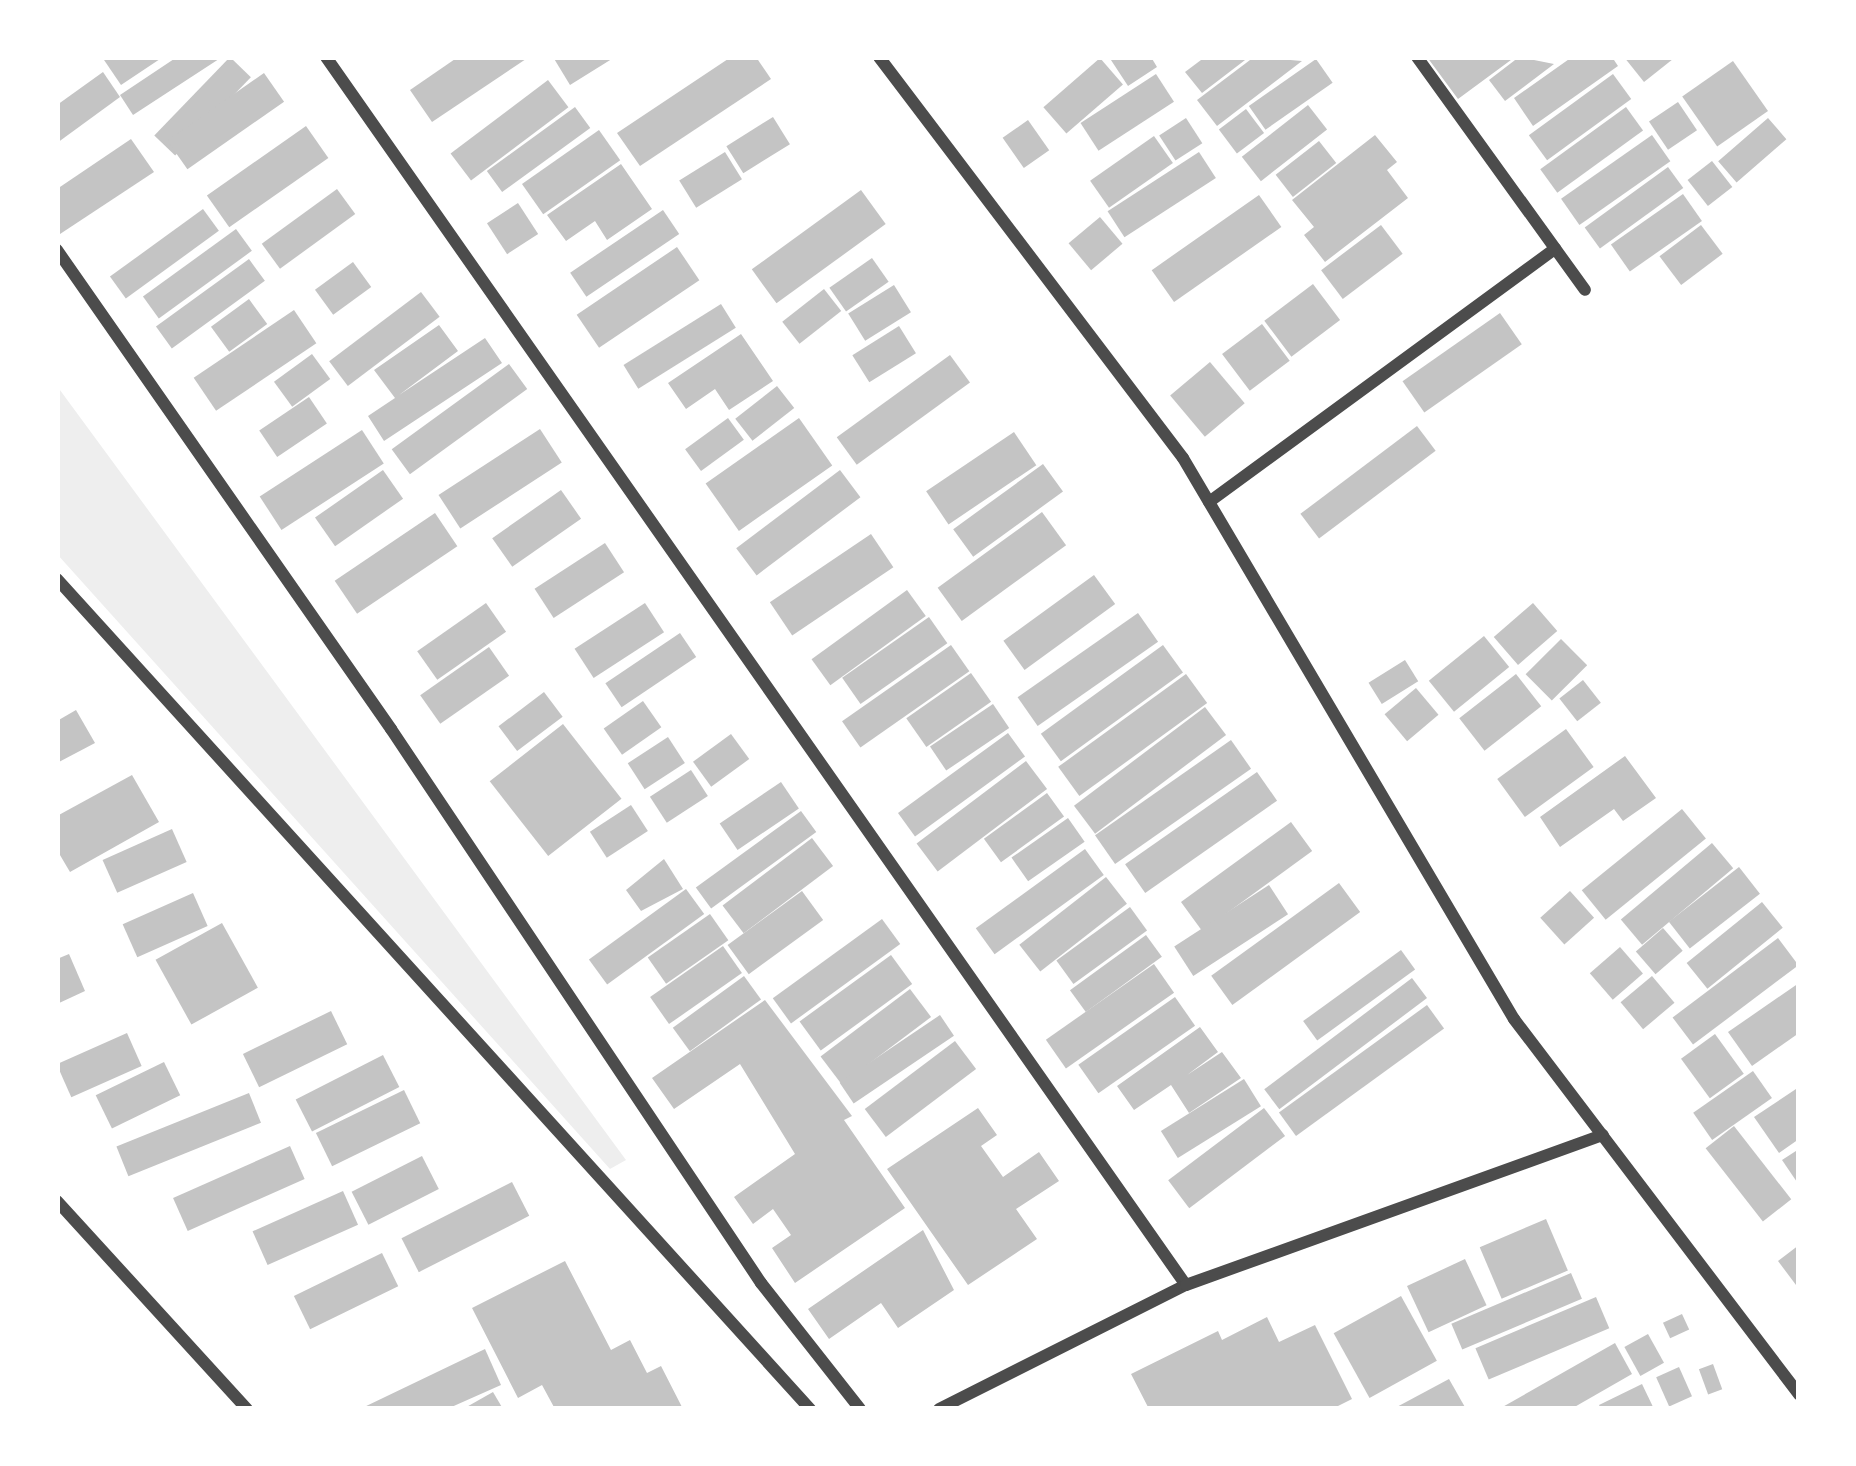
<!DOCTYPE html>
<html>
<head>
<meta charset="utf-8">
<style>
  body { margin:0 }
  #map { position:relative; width:1856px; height:1466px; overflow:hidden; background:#fff; font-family:"Fira Sans",sans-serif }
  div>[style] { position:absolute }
  .green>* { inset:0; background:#eee }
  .building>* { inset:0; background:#c4c4c4; transform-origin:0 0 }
  .minor>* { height:12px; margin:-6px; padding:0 6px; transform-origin:6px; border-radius:6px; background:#4c4c4c }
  span { translate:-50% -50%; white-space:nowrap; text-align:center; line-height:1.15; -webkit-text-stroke:9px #fff; paint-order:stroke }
  .frame { position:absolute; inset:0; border:60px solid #fff; pointer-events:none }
</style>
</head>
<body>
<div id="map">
  <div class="green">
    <i style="clip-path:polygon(57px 386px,626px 1160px,610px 1169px,57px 554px)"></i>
  </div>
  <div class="building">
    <i style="clip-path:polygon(102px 57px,163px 57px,121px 85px)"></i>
    <i style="clip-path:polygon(177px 57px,222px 57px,133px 115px,120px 95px)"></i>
    <i style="left:230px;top:57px;width:29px;height:109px;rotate:44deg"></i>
    <i style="clip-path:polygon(458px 57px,529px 57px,432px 122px,410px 90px)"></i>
    <i style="clip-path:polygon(553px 57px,615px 57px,570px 85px)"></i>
    <i style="clip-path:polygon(731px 57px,756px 57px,771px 79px,640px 166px,617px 133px)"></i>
    <i style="clip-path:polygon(1109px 57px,1151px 57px,1157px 67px,1128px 86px)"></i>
    <i style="clip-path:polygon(1205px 57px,1249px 57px,1202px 93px,1185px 72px)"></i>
    <i style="clip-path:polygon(1254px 57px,1302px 61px,1217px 126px,1197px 100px)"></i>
    <i style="clip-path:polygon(1427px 57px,1457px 59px,1515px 57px,1458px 99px)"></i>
    <i style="clip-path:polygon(1519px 57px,1554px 64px,1505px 101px,1489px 80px)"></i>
    <i style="clip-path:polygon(1572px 57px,1612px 57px,1618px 66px,1533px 126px,1514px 98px)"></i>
    <i style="clip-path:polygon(1624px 57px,1671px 57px,1673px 59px,1644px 82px)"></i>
    <i style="left:1100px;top:58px;width:35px;height:75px;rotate:49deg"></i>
    <i style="left:1316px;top:59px;width:29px;height:82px;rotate:55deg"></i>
    <i style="left:1733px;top:61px;width:61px;height:62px;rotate:55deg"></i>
    <i style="clip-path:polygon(103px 72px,120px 97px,57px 143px,57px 105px)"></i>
    <i style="left:264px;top:73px;width:35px;height:118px;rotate:55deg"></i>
    <i style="left:1156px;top:74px;width:33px;height:90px;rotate:57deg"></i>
    <i style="left:1613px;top:74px;width:31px;height:104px;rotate:54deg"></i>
    <i style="left:548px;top:80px;width:34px;height:122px;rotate:53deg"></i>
    <i style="left:1678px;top:102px;width:34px;height:35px;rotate:56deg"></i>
    <i style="left:1308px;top:105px;width:31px;height:84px;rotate:52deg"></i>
    <i style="left:575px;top:107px;width:26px;height:109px;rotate:54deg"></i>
    <i style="left:1626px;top:107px;width:29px;height:106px;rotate:54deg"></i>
    <i style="left:1246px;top:109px;width:30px;height:34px;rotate:53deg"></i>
    <i style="left:773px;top:117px;width:32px;height:55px;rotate:58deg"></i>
    <i style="left:1186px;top:118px;width:30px;height:32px;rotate:57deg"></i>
    <i style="left:1768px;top:118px;width:28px;height:66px;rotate:49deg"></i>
    <i style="left:1028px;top:120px;width:37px;height:31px;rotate:55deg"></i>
    <i style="left:306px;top:126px;width:39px;height:121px;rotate:55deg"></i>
    <i style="left:599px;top:130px;width:37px;height:94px;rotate:55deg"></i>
    <i style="clip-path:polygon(1375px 135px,1397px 162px,1387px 170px,1408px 198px,1325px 262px,1304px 235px,1314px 227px,1292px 200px)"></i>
    <i style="left:1652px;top:135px;width:32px;height:111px;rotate:55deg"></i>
    <i style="left:1154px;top:136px;width:33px;height:78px;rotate:55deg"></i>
    <i style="clip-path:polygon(131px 139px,154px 172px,57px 236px,57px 189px)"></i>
    <i style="left:1319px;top:141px;width:28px;height:55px;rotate:52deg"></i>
    <i style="left:725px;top:152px;width:32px;height:54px;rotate:58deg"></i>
    <i style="left:1199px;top:152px;width:31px;height:109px;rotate:57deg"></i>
    <i style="left:1712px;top:161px;width:33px;height:31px;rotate:52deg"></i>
    <i style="clip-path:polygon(621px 164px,652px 209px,607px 240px,595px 221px,566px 241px,547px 215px)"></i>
    <i style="left:1668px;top:167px;width:26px;height:103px;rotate:54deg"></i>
    <i style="left:337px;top:189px;width:31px;height:93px;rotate:54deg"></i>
    <i style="left:861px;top:190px;width:42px;height:135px;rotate:54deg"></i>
    <i style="left:1683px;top:194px;width:33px;height:88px;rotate:55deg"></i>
    <i style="left:1259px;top:195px;width:39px;height:131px;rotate:55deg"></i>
    <i style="left:518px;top:203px;width:37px;height:37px;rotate:57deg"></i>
    <i style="left:203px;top:209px;width:27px;height:115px;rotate:54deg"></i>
    <i style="left:663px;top:210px;width:29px;height:112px;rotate:56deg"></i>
    <i style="left:1100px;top:217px;width:35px;height:41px;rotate:50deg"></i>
    <i style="left:1381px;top:225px;width:36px;height:75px;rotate:53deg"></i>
    <i style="left:1701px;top:225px;width:36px;height:52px;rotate:53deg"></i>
    <i style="left:236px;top:229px;width:27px;height:115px;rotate:54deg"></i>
    <i style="left:677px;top:247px;width:40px;height:121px;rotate:56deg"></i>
    <i style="left:872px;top:258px;width:29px;height:52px;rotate:55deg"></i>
    <i style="left:249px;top:259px;width:27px;height:115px;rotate:54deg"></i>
    <i style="left:353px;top:262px;width:31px;height:47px;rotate:54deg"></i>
    <i style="left:1313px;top:284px;width:45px;height:61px;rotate:53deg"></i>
    <i style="left:894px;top:285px;width:32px;height:54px;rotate:58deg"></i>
    <i style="left:824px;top:289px;width:28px;height:53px;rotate:52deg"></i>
    <i style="left:421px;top:292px;width:31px;height:115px;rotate:53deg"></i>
    <i style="left:249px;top:299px;width:31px;height:47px;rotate:54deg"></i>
    <i style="left:721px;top:304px;width:28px;height:115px;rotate:58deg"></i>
    <i style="left:294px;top:310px;width:40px;height:121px;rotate:56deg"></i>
    <i style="left:1500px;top:313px;width:38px;height:119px;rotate:55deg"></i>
    <i style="left:1262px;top:324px;width:46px;height:50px;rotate:53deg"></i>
    <i style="clip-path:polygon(439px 325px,458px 351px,399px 395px,485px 338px,502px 363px,384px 441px,368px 416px,395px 398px,374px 370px)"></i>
    <i style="left:899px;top:326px;width:32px;height:55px;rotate:58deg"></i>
    <i style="clip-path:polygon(741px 334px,773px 381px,729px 410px,715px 389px,686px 409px,668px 383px)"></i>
    <i style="left:312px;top:354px;width:31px;height:47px;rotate:54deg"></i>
    <i style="left:950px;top:355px;width:34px;height:140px;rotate:54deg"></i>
    <i style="left:1210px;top:362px;width:54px;height:52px;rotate:50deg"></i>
    <i style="left:509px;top:364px;width:31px;height:145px;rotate:54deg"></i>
    <i style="left:777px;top:386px;width:28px;height:53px;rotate:52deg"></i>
    <i style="left:309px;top:397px;width:32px;height:60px;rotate:56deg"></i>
    <i style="left:728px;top:418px;width:27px;height:53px;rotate:54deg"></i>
    <i style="left:799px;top:418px;width:58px;height:114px;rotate:55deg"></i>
    <i style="left:1417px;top:426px;width:31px;height:146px;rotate:53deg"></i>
    <i style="left:540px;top:429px;width:40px;height:121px;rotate:57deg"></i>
    <i style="left:362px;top:430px;width:40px;height:122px;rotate:57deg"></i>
    <i style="left:1014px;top:432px;width:40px;height:106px;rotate:56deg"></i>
    <i style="left:1043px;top:464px;width:34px;height:111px;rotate:54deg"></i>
    <i style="left:383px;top:470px;width:35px;height:83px;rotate:55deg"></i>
    <i style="left:840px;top:470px;width:34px;height:130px;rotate:53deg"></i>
    <i style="left:561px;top:490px;width:35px;height:84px;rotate:55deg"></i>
    <i style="left:1042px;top:512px;width:41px;height:129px;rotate:54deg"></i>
    <i style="left:435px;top:513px;width:40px;height:121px;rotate:56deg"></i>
    <i style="left:871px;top:534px;width:40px;height:122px;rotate:56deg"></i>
    <i style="left:605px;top:543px;width:35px;height:84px;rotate:57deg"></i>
    <i style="left:1094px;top:575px;width:36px;height:112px;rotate:54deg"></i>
    <i style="left:907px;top:590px;width:32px;height:118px;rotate:54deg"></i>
    <i style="left:486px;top:603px;width:35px;height:84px;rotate:55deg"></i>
    <i style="left:645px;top:603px;width:35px;height:84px;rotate:57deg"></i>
    <i style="left:1533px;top:603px;width:37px;height:52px;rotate:49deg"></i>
    <i style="left:1138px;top:613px;width:35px;height:147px;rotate:55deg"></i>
    <i style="left:929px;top:617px;width:32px;height:106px;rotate:55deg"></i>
    <i style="left:680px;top:633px;width:29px;height:90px;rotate:56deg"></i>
    <i style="left:1484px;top:636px;width:40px;height:71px;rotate:51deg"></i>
    <i style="left:1561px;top:639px;width:37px;height:50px;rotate:45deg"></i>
    <i style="left:951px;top:645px;width:32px;height:133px;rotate:55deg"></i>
    <i style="left:1163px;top:645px;width:34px;height:151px;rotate:54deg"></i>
    <i style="left:489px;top:647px;width:35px;height:84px;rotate:55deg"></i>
    <i style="left:1405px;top:660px;width:25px;height:43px;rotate:58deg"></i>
    <i style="left:971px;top:673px;width:35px;height:79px;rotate:55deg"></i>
    <i style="left:1186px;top:674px;width:36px;height:158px;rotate:54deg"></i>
    <i style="left:1516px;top:674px;width:41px;height:72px;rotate:52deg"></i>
    <i style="left:1583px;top:680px;width:29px;height:30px;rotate:52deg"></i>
    <i style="left:1416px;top:688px;width:35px;height:41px;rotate:50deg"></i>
    <i style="left:544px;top:692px;width:31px;height:57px;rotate:53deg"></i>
    <i style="left:643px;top:701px;width:32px;height:48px;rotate:55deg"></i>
    <i style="left:993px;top:704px;width:29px;height:76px;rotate:56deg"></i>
    <i style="left:1205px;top:707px;width:35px;height:164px;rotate:53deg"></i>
    <i style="clip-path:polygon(76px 710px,95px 743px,57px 763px,57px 721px)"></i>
    <i style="left:563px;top:724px;width:95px;height:93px;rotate:52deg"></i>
    <i style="left:1566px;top:729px;width:47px;height:85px;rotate:54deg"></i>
    <i style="left:1008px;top:733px;width:29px;height:136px;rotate:54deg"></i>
    <i style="left:731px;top:734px;width:31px;height:47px;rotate:54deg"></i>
    <i style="left:668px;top:737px;width:31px;height:48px;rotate:57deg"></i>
    <i style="left:1231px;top:740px;width:35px;height:166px;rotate:55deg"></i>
    <i style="clip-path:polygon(1625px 756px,1656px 798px,1623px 821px,1614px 809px,1560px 847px,1540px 817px)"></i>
    <i style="left:1026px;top:761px;width:35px;height:137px;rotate:53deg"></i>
    <i style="left:691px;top:770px;width:31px;height:49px;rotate:57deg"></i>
    <i style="left:1257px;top:772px;width:35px;height:161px;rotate:55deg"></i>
    <i style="clip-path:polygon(132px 775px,159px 822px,70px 872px,57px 850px,57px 816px)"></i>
    <i style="left:781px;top:782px;width:32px;height:74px;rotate:56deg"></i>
    <i style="left:1047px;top:793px;width:29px;height:78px;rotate:54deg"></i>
    <i style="left:631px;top:805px;width:31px;height:49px;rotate:57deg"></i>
    <i style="left:1682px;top:809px;width:38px;height:129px;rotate:51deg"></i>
    <i style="left:801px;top:811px;width:26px;height:130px;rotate:54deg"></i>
    <i style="left:1068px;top:818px;width:29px;height:69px;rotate:55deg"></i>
    <i style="left:1291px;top:822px;width:36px;height:136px;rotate:54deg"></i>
    <i style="left:172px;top:829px;width:36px;height:76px;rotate:66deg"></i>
    <i style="left:812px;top:838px;width:35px;height:112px;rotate:53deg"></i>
    <i style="left:1712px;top:843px;width:33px;height:119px;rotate:50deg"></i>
    <i style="left:1085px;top:849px;width:32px;height:135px;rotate:54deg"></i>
    <i style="clip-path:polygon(664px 859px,683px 889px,641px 911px,626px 890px)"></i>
    <i style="left:1739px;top:867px;width:34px;height:89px;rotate:52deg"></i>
    <i style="left:1106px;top:877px;width:34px;height:110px;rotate:52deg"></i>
    <i style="left:1339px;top:883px;width:36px;height:158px;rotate:54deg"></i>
    <i style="left:1269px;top:885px;width:35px;height:113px;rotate:57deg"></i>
    <i style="left:686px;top:889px;width:31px;height:120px;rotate:54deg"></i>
    <i style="left:802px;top:891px;width:36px;height:92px;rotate:54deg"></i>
    <i style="left:1570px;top:891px;width:36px;height:40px;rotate:48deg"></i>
    <i style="left:193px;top:893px;width:36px;height:77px;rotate:66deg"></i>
    <i style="left:1762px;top:902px;width:33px;height:97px;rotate:51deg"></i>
    <i style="left:1130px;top:907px;width:29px;height:91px;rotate:54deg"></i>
    <i style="left:710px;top:914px;width:32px;height:76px;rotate:55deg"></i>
    <i style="left:882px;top:919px;width:31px;height:135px;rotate:54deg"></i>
    <i style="left:222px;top:923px;width:74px;height:76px;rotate:61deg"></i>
    <i style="left:1663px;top:928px;width:30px;height:36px;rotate:49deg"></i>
    <i style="left:1146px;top:935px;width:27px;height:94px;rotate:54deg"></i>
    <i style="left:1778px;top:938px;width:34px;height:132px;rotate:53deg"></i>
    <i style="left:723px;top:946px;width:33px;height:89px;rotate:55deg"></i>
    <i style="left:1620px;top:947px;width:35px;height:40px;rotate:49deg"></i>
    <i style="left:1401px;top:950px;width:24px;height:121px;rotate:54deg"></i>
    <i style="clip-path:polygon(69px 954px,85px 991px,57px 1004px,57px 959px)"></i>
    <i style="left:891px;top:955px;width:36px;height:113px;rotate:54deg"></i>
    <i style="left:1154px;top:964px;width:35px;height:132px;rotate:55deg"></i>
    <i style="left:744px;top:976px;width:29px;height:88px;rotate:54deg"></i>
    <i style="left:1652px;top:976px;width:35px;height:41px;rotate:50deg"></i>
    <i style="left:1412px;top:978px;width:25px;height:185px;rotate:53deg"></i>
    <i style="clip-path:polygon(1799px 983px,1799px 1033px,1752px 1066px,1728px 1032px)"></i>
    <i style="left:910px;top:989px;width:35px;height:112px;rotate:53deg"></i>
    <i style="left:1175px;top:997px;width:35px;height:118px;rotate:55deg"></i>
    <i style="clip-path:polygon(765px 1000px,852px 1116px,844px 1120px,905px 1208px,795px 1283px,772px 1248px,791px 1235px,773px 1209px,753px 1224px,734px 1197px,795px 1154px,740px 1064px,674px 1109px,652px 1078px)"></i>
    <i style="left:1427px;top:1005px;width:29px;height:183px;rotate:54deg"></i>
    <i style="left:331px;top:1011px;width:37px;height:98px;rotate:64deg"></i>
    <i style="left:940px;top:1015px;width:25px;height:121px;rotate:56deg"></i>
    <i style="clip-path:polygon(1200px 1027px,1218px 1052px,1187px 1075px,1222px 1052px,1241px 1078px,1189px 1113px,1171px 1085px,1134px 1110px,1117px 1086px)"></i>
    <i style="left:127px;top:1033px;width:36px;height:77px;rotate:66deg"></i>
    <i style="left:1715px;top:1034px;width:49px;height:42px;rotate:54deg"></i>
    <i style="left:955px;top:1041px;width:35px;height:113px;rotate:53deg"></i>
    <i style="left:383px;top:1055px;width:36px;height:98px;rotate:63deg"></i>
    <i style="left:164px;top:1062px;width:37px;height:76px;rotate:64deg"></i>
    <i style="left:1753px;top:1071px;width:33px;height:73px;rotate:55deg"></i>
    <i style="left:1244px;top:1079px;width:32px;height:98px;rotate:58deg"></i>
    <i style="clip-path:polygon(1799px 1087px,1799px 1139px,1779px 1153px,1754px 1117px)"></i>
    <i style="left:404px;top:1090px;width:37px;height:98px;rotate:64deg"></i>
    <i style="left:249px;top:1093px;width:32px;height:143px;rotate:68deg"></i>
    <i style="clip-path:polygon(978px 1108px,997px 1135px,981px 1146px,1003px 1177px,1039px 1152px,1059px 1181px,1016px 1209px,1037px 1239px,968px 1285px,887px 1169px)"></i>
    <i style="left:1264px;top:1108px;width:35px;height:120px;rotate:53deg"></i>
    <i style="left:1734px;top:1126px;width:93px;height:36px;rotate:52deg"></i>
    <i style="left:290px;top:1146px;width:36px;height:128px;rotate:66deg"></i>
    <i style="clip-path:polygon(1799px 1149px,1799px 1185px,1782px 1160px)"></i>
    <i style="left:422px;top:1156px;width:37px;height:79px;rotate:63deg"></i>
    <i style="left:512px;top:1182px;width:38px;height:124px;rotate:63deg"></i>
    <i style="left:343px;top:1191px;width:37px;height:99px;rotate:66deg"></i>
    <i style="left:1546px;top:1219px;width:56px;height:72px;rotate:67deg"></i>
    <i style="clip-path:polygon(923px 1230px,954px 1290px,898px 1328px,881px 1303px,829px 1339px,808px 1309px)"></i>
    <i style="clip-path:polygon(1799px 1245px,1799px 1289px,1778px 1261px)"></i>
    <i style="left:382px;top:1253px;width:37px;height:98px;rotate:64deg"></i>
    <i style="left:1465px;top:1259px;width:51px;height:64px;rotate:65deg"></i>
    <i style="clip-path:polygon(565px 1261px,611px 1350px,630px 1340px,647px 1373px,661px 1366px,683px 1409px,555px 1409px,542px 1385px,518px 1398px,472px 1308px)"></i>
    <i style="left:1571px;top:1273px;width:28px;height:130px;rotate:67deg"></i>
    <i style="left:1401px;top:1296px;width:74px;height:77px;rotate:61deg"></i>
    <i style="left:1596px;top:1297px;width:34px;height:131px;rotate:67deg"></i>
    <i style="left:1682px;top:1314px;width:17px;height:21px;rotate:65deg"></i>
    <i style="clip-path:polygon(1267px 1317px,1279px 1342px,1315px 1325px,1352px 1399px,1332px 1409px,1149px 1409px,1131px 1374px,1218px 1331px,1222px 1340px)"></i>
    <i style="left:1648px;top:1334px;width:33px;height:27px;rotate:61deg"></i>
    <i style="clip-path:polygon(1615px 1343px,1632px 1374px,1571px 1409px,1499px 1409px)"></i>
    <i style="clip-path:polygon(485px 1349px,501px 1385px,447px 1409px,360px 1409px)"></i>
    <i style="left:1713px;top:1364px;width:27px;height:15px;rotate:70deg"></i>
    <i style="left:1679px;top:1367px;width:32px;height:25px;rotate:66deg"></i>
    <i style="clip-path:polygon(1449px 1379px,1466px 1409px,1393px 1409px)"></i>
    <i style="clip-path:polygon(1642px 1384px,1654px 1409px,1601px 1409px,1599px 1405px)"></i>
    <i style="clip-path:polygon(493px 1392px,503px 1409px,463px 1409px)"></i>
  </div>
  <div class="minor">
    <i style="left:326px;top:57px;width:1499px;rotate:55deg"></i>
    <i style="left:879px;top:57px;width:503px;rotate:52.83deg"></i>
    <i style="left:1183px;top:458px;width:651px;rotate:59.46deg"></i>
    <i style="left:1514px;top:1019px;width:472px;rotate:52.8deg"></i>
    <i style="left:1417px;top:57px;width:287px;rotate:54.2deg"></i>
    <i style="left:57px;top:250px;width:584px;rotate:55.11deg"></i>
    <i style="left:391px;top:729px;width:666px;rotate:56.26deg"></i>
    <i style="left:761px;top:1283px;width:160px;rotate:51.8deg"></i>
    <i style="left:1209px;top:502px;width:429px;rotate:-36.2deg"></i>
    <i style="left:57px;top:579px;width:1121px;rotate:47.78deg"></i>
    <i style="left:57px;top:1201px;width:282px;rotate:47.6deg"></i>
    <i style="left:939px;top:1409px;width:276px;rotate:-26.7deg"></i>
    <i style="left:1186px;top:1285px;width:443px;rotate:-19.8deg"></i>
  </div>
  <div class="frame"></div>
</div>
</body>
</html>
